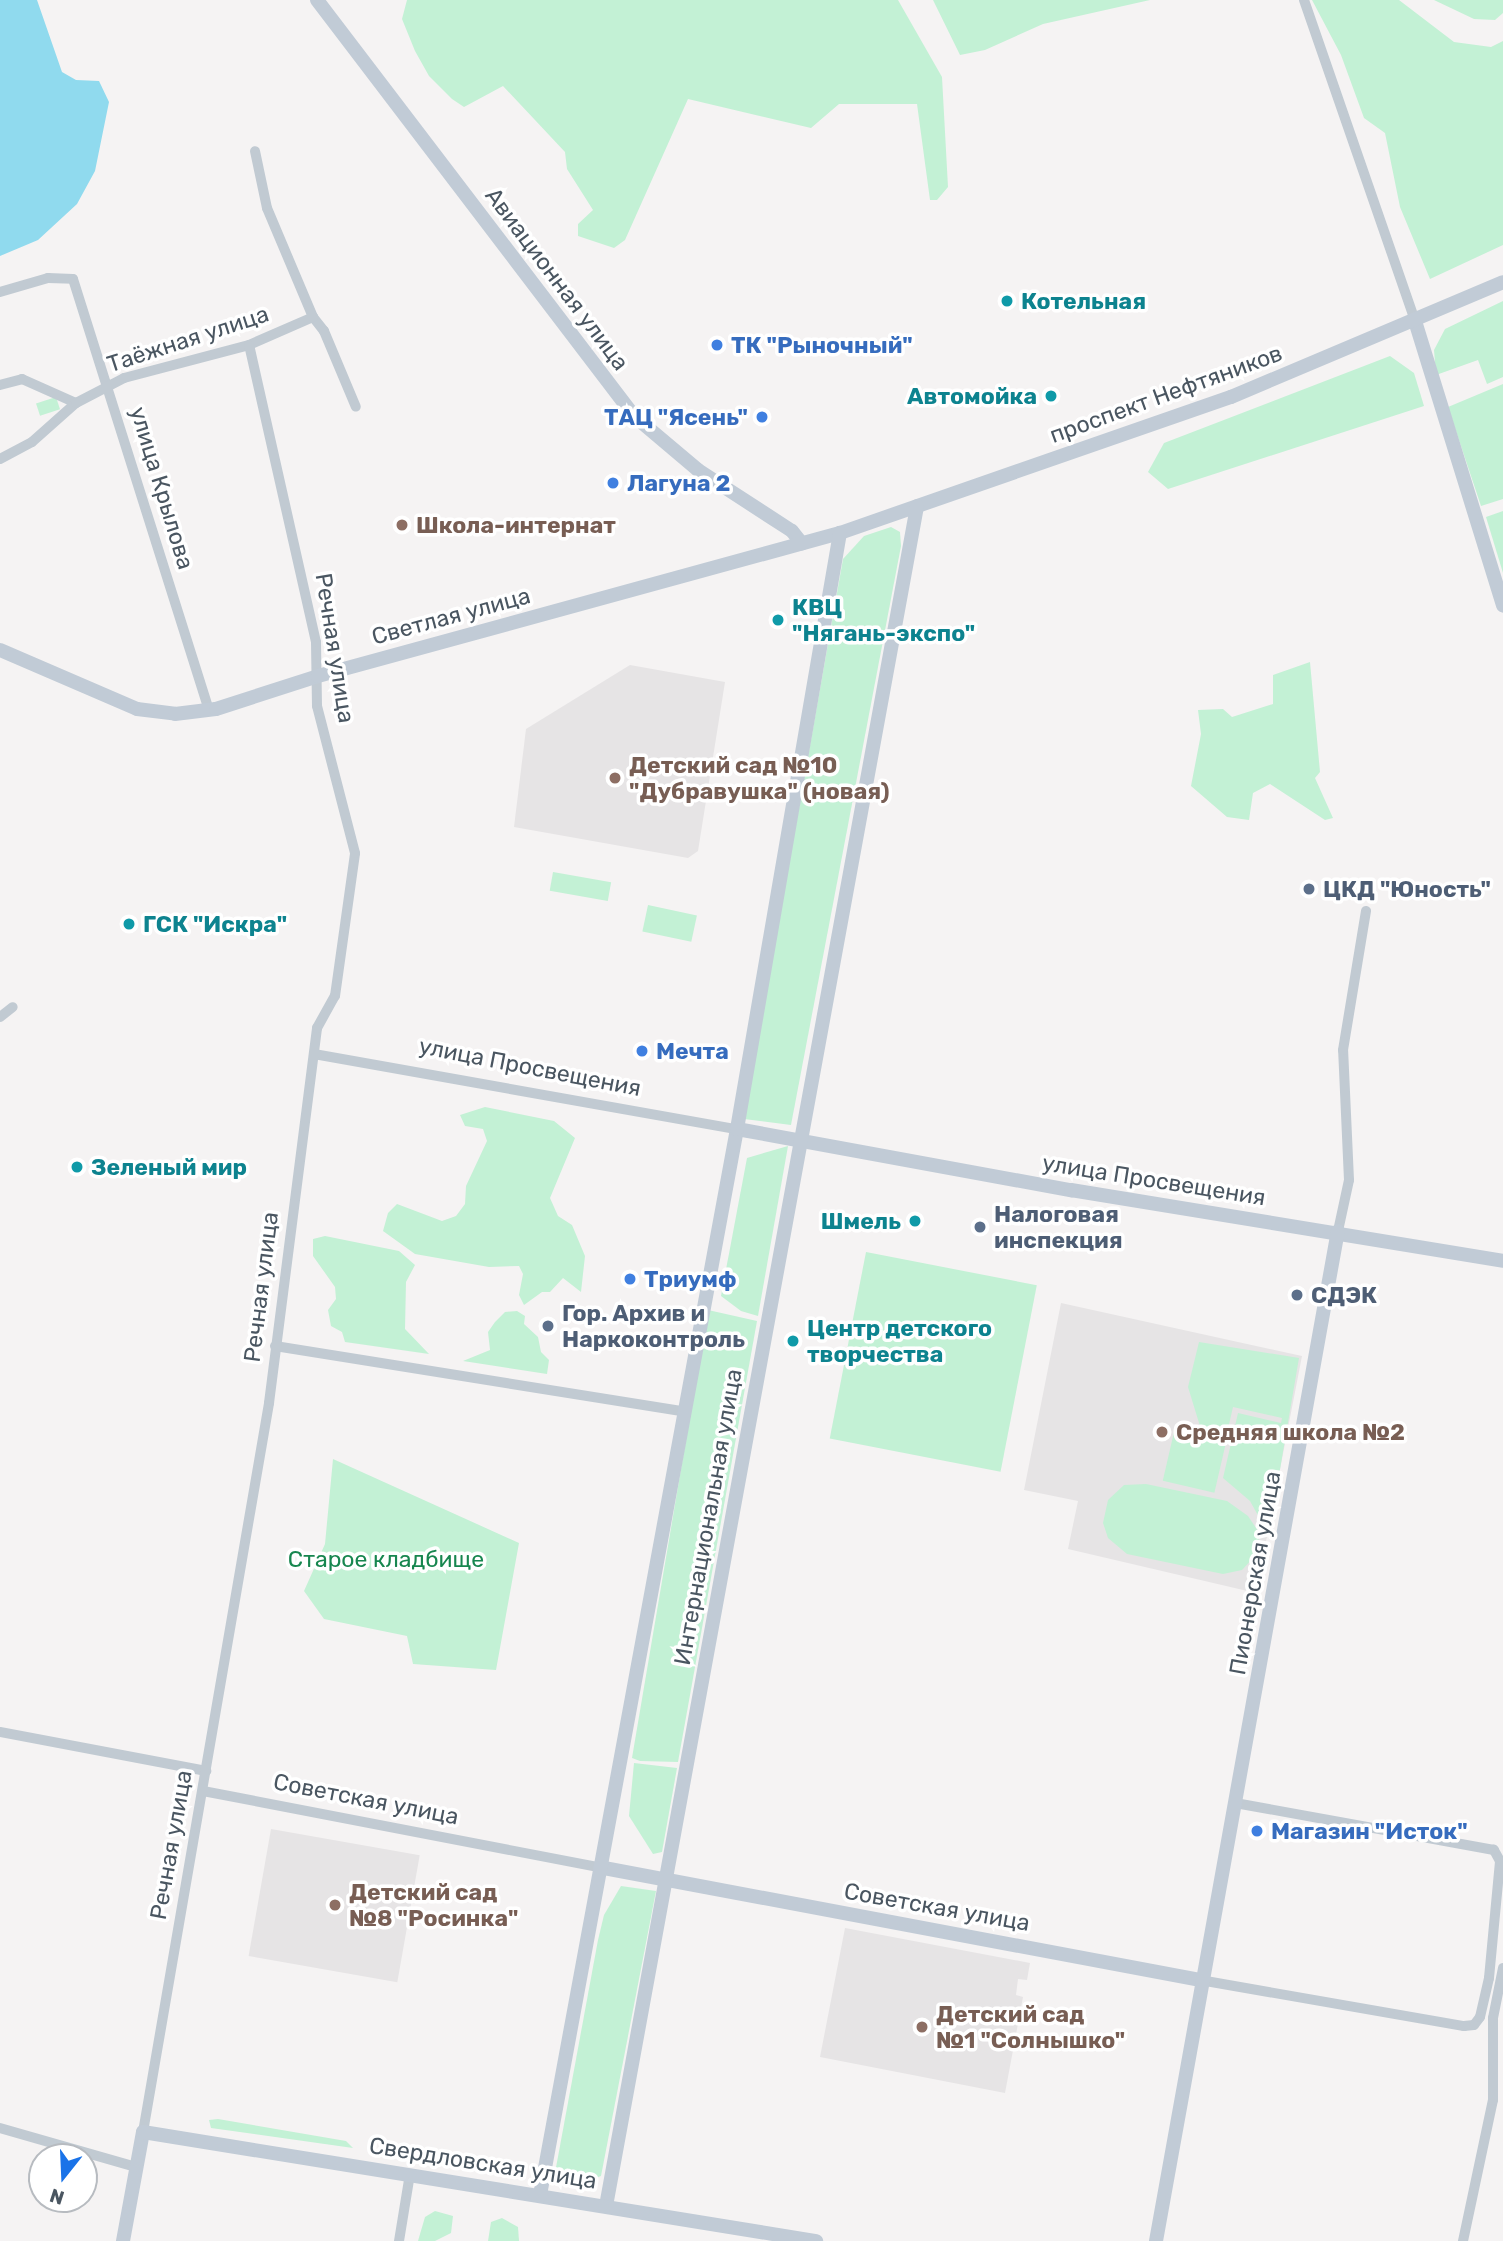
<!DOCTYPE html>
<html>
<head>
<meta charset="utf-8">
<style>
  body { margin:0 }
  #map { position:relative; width:1503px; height:2241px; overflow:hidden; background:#f5f3f3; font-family:Rubik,sans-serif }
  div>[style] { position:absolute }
  .education>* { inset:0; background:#e6e4e5; transform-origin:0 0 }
  .green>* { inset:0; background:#c3f1d5; transform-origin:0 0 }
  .water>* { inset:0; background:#90daee }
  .street>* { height:10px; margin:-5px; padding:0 5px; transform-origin:5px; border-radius:5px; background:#c1cad2 }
  .secondary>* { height:14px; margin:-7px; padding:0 7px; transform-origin:7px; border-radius:7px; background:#c1cbd6 }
  .dots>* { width:19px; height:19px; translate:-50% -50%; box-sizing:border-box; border:4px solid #fff; border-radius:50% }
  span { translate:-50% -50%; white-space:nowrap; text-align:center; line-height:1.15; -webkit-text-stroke:7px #fff; paint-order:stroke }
  .street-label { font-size:23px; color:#4a5661 }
  .culture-label { font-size:23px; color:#0d838f; font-weight:700 }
  .left { translate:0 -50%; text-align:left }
  .right { translate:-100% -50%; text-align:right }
  .shop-label { font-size:23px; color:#366cbe; font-weight:700 }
  .education-label { font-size:23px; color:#785e54; font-weight:700 }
  .service-label { font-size:23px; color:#4e5e75; font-weight:700 }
  .park-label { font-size:23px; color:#17864f }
  .north { position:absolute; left:28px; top:2143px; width:70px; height:70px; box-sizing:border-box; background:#fff; border:2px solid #b7bbc0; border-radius:50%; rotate:198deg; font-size:19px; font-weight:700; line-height:28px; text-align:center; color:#4a5661 }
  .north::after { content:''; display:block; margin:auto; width:24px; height:32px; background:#1a73e8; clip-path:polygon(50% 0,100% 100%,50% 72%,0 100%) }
</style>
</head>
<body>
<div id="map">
  <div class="education">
    <i style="clip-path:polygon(630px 665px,725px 682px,698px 851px,688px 858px,514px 827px,526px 729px)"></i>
    <i style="clip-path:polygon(1061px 1303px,1302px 1356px,1256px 1593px,1068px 1549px,1078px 1501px,1024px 1490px)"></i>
    <i style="left:271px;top:1829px;width:151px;height:129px;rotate:10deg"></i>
    <i style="clip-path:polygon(845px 1928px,1030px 1963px,1027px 1980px,1018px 1979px,1016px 1995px,1023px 1997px,1005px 2093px,820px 2057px)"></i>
  </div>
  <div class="green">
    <i style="clip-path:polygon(407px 0,898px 0,942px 77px,948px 187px,937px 200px,930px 200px,917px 104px,839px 104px,811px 128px,688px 99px,625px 240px,614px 248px,578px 236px,578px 224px,593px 210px,567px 169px,565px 152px,503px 86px,464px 107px,452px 99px,429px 76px,415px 51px,402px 19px)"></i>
    <i style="clip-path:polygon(933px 0,1150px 0,1043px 24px,985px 50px,960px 55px)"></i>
    <i style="clip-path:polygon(1312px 0,1399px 0,1454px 42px,1491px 47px,1503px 41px,1503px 245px,1430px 279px,1400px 207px,1385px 133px,1364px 118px,1341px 55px)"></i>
    <i style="clip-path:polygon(1434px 0,1503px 0,1503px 13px,1495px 20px,1474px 19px)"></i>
    <i style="clip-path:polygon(1503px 301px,1503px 377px,1487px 384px,1478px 360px,1436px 375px,1434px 350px,1445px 329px)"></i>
    <i style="clip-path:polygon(1390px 356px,1414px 373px,1424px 406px,1168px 489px,1148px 472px,1164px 443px)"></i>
    <i style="clip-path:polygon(1503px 384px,1503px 499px,1481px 506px,1448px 407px)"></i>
    <i style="left:56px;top:397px;width:13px;height:21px;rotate:72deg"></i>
    <i style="clip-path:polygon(1503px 511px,1503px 573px,1486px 517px)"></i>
    <i style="clip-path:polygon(891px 527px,900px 532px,901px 546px,791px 1125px,744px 1119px,843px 559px,864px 536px)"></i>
    <i style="clip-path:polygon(1310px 662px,1320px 772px,1315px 778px,1333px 818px,1325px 820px,1270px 784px,1253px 793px,1249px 820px,1227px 817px,1191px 786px,1201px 734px,1198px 710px,1223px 709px,1232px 717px,1273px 704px,1273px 675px)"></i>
    <i style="left:553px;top:872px;width:59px;height:19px;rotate:10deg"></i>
    <i style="left:648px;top:905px;width:50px;height:27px;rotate:12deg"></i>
    <i style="clip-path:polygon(485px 1107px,554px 1121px,575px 1138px,550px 1198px,558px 1216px,572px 1225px,585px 1256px,581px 1292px,563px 1278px,550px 1292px,542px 1292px,524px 1305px,519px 1295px,523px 1274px,519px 1266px,489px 1267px,415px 1254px,383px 1231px,388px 1213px,397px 1204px,442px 1221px,456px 1216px,465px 1204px,466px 1186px,487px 1141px,483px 1129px,465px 1126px,460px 1115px)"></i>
    <i style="clip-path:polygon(788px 1146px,758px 1316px,741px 1311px,721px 1296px,747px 1158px)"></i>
    <i style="clip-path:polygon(325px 1236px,399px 1251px,415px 1265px,406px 1282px,405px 1329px,429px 1354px,345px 1342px,342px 1332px,331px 1326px,328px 1310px,336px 1299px,335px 1287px,313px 1256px,313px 1239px)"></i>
    <i style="left:866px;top:1252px;width:174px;height:190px;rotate:11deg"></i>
    <i style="clip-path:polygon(708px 1310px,757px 1321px,678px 1762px,640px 1761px,632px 1758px)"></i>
    <i style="clip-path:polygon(517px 1311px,525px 1316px,524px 1324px,538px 1337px,541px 1352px,549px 1360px,547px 1374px,463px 1361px,490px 1350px,488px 1332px,495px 1322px,505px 1312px)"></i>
    <i style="clip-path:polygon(1199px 1342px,1299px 1358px,1271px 1522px,1265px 1528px,1250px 1501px,1223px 1478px,1238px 1413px,1281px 1423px,1282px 1418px,1233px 1407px,1225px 1442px,1203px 1436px,1188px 1387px)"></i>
    <i style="left:1174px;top:1432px;width:53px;height:50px;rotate:13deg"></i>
    <i style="clip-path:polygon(333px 1459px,519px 1543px,496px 1670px,413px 1664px,407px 1636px,324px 1619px,304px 1591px,325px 1544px)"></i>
    <i style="clip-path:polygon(1146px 1484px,1227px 1501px,1248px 1516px,1260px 1534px,1255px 1556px,1242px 1570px,1223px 1574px,1127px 1554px,1108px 1538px,1103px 1523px,1108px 1500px,1124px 1485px)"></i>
    <i style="clip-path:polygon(634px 1763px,677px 1768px,662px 1852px,653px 1854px,629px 1816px)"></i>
    <i style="clip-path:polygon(621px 1886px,656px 1891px,601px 2176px,588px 2181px,560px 2180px,555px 2173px,598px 1940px,604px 1915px)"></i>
    <i style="clip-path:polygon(218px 2119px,346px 2141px,353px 2148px,211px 2128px,209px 2120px)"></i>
    <i style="clip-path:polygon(435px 2211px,453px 2216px,451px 2233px,435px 2241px,418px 2241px,425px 2217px)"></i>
    <i style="clip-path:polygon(502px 2218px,518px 2227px,519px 2241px,488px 2241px,491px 2222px)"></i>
  </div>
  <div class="water">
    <i style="clip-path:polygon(0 0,37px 0,62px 72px,76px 80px,99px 81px,109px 102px,95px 171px,77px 204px,38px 240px,0 256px)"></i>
  </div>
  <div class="street">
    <i style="left:1304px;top:0;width:340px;rotate:70.9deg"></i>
    <i style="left:0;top:292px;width:50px;rotate:-16.3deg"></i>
    <i style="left:48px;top:278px;width:25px;rotate:2deg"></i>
    <i style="left:73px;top:279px;width:452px;rotate:72.5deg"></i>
    <i style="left:313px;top:317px;width:18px;rotate:52deg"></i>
    <i style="left:324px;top:331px;width:82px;rotate:67.2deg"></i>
    <i style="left:0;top:385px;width:23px;rotate:-15deg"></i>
    <i style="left:22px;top:379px;width:59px;rotate:24deg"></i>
    <i style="left:0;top:459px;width:36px;rotate:-28deg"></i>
    <i style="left:32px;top:442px;width:59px;rotate:-41.6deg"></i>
    <i style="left:76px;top:403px;width:54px;rotate:-27.5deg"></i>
    <i style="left:124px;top:378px;width:129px;rotate:-14.8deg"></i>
    <i style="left:249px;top:345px;width:70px;rotate:-23.6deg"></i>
    <i style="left:313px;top:317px;width:118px;rotate:-112.9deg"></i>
    <i style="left:267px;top:208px;width:58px;rotate:-101.9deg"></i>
    <i style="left:0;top:1017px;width:16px;rotate:-38deg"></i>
    <i style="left:314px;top:1054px;width:430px;rotate:10.1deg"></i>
    <i style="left:1338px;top:1231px;width:52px;rotate:-77.8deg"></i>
    <i style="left:1349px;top:1180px;width:130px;rotate:-92.6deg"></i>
    <i style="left:1343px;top:1050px;width:141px;rotate:-80.6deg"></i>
    <i style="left:275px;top:1346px;width:416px;rotate:9.1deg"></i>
    <i style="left:0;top:1732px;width:210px;rotate:10.7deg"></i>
    <i style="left:203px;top:1791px;width:408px;rotate:10.9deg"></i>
    <i style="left:1200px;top:1980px;width:268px;rotate:9.9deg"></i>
    <i style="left:1464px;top:2026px;width:10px;rotate:-6deg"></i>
    <i style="left:1474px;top:2025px;width:10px;rotate:-53deg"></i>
    <i style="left:1480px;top:2017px;width:40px;rotate:-77deg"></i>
    <i style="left:1489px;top:1978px;width:118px;rotate:-84.6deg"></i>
    <i style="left:1500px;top:1861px;width:13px;rotate:-119deg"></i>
    <i style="left:1494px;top:1850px;width:263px;rotate:-169.7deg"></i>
    <i style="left:0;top:2128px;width:141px;rotate:16deg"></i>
    <i style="left:143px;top:2132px;width:740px;rotate:-80.19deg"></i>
    <i style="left:269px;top:1403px;width:378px;rotate:-82.7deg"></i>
    <i style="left:317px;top:1028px;width:37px;rotate:-61deg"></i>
    <i style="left:335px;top:996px;width:144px;rotate:-82deg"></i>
    <i style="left:355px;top:853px;width:152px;rotate:-104.5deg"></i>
    <i style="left:317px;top:706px;width:64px;rotate:-90.9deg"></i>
    <i style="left:316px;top:642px;width:304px;rotate:-102.7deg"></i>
    <i style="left:399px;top:2241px;width:68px;rotate:-80.7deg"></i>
    <i style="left:1463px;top:2241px;width:144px;rotate:-78deg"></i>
    <i style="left:1493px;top:2100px;width:82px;rotate:-90deg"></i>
    <i style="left:1493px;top:2018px;width:51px;rotate:-78.7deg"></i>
  </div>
  <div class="secondary">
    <i style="left:317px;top:0;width:523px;rotate:52.69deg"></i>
    <i style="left:634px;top:416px;width:84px;rotate:40.2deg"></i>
    <i style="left:698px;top:470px;width:112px;rotate:33deg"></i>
    <i style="left:792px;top:531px;width:16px;rotate:52deg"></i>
    <i style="left:1415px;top:321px;width:298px;rotate:72.8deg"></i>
    <i style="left:0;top:650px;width:149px;rotate:23.3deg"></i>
    <i style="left:137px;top:709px;width:38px;rotate:7deg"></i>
    <i style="left:175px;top:714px;width:41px;rotate:-7deg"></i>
    <i style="left:216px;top:709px;width:107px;rotate:-17.9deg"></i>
    <i style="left:318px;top:676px;width:541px;rotate:-15.32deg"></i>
    <i style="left:840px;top:533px;width:414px;rotate:-19.2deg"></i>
    <i style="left:1231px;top:397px;width:295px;rotate:-22.9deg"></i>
    <i style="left:737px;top:1129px;width:340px;rotate:10.4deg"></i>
    <i style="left:1071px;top:1190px;width:438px;rotate:9.3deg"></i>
    <i style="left:604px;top:1868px;width:606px;rotate:10.64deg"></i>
    <i style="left:540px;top:2195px;width:1084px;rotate:-79.53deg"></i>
    <i style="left:737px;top:1129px;width:605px;rotate:-80.2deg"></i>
    <i style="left:606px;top:2206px;width:1728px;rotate:-79.63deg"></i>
    <i style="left:123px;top:2241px;width:111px;rotate:-79.6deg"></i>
    <i style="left:143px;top:2132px;width:682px;rotate:9.2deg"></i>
    <i style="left:1156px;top:2241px;width:1026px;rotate:-79.79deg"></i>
  </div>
  <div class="dots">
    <i style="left:1007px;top:301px;background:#0f9aa8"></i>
    <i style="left:717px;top:345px;background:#3f7fe0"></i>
    <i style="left:1051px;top:396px;background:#0f9aa8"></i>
    <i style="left:762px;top:417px;background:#3f7fe0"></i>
    <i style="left:613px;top:483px;background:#3f7fe0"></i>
    <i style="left:402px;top:525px;background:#8d6e63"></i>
    <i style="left:778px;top:620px;background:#0f9aa8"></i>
    <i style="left:615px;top:778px;background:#8d6e63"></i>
    <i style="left:1309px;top:889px;background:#5c6f8a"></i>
    <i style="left:129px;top:924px;background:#0f9aa8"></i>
    <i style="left:642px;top:1051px;background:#3f7fe0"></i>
    <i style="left:77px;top:1167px;background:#0f9aa8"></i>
    <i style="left:915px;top:1221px;background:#0f9aa8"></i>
    <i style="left:980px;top:1227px;background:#5c6f8a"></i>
    <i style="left:630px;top:1279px;background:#3f7fe0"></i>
    <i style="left:1297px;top:1295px;background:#5c6f8a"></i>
    <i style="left:548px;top:1326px;background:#5c6f8a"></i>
    <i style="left:793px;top:1341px;background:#0f9aa8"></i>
    <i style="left:1162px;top:1432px;background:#8d6e63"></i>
    <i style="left:1257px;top:1831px;background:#3f7fe0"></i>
    <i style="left:335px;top:1905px;background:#8d6e63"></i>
    <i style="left:922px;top:2027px;background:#8d6e63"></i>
  </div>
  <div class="street-label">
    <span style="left:557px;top:279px;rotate:53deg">Авиационная улица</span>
    <span style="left:188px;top:339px;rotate:-18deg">Таёжная улица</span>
    <span style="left:1166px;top:394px;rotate:-20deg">проспект Нефтяников</span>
    <span style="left:162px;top:488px;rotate:73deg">улица Крылова</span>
    <span style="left:451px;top:616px;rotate:-15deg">Светлая улица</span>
    <span style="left:335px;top:648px;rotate:81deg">Речная улица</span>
    <span style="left:530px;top:1067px;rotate:11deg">улица Просвещения</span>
    <span style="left:1154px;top:1180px;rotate:9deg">улица Просвещения</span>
    <span style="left:261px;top:1287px;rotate:-83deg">Речная улица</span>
    <span style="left:708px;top:1517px;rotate:-80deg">Интернациональная улица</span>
    <span style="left:1255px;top:1573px;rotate:-80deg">Пионерская улица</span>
    <span style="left:366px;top:1799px;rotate:11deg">Советская улица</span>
    <span style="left:171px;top:1845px;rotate:-80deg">Речная улица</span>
    <span style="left:937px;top:1907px;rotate:10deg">Советская улица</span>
    <span style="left:483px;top:2163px;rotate:9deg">Свердловская улица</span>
  </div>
  <div class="culture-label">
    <span class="left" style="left:1021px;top:301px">Котельная</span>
    <span class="right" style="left:1037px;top:396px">Автомойка</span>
    <span class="left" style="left:792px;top:620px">КВЦ<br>"Нягань-экспо"</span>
    <span class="left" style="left:143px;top:924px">ГСК "Искра"</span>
    <span class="left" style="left:91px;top:1167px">Зеленый мир</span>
    <span class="right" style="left:901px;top:1221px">Шмель</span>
    <span class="left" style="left:807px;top:1341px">Центр детского<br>творчества</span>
  </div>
  <div class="shop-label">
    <span class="left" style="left:731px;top:345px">ТК "Рыночный"</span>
    <span class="right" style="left:748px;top:417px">ТАЦ "Ясень"</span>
    <span class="left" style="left:627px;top:483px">Лагуна 2</span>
    <span class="left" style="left:656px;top:1051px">Мечта</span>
    <span class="left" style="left:644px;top:1279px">Триумф</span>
    <span class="left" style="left:1271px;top:1831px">Магазин "Исток"</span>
  </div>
  <div class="education-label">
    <span class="left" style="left:416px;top:525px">Школа-интернат</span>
    <span class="left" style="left:629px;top:778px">Детский сад №10<br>"Дубравушка" (новая)</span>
    <span class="left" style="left:1176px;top:1432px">Средняя школа №2</span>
    <span class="left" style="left:349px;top:1905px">Детский сад<br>№8 "Росинка"</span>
    <span class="left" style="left:936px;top:2027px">Детский сад<br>№1 "Солнышко"</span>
  </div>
  <div class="service-label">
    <span class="left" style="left:1323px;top:889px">ЦКД "Юность"</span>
    <span class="left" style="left:994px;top:1227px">Налоговая<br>инспекция</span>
    <span class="left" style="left:1311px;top:1295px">СДЭК</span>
    <span class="left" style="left:562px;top:1326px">Гор. Архив и<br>Наркоконтроль</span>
  </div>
  <div class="park-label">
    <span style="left:386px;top:1559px">Старое кладбище</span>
  </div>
  <div class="north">N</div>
</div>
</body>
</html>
